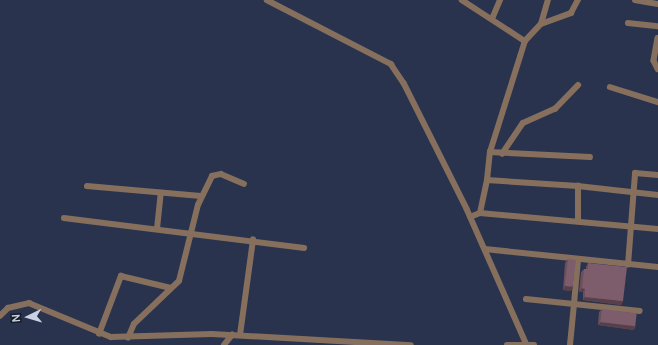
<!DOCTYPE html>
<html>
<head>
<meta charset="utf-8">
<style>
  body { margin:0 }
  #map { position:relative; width:658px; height:345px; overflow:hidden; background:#29334d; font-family:Manrope,sans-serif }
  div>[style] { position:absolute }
  .minor>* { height:5.5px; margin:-2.75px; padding:0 2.75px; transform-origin:2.75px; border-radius:2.75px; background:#86705d }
  .wall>* { inset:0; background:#6c4f5c }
  .shaded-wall>* { inset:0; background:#58404b }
  .building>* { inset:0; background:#7d5c6b; transform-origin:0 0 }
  span { translate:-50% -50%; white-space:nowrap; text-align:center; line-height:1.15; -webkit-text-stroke:3px #171b27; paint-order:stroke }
  .north { position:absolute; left:8px; top:297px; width:40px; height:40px; -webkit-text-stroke:3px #171b27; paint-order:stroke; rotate:265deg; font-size:11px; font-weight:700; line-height:16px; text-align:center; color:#cbd2e3 }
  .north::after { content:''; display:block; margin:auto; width:14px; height:18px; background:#cbd2e3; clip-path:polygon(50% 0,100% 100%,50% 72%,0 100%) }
</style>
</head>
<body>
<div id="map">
  <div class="minor">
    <i style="left:267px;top:0;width:140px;rotate:27.3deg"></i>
    <i style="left:391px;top:64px;width:23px;rotate:56deg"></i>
    <i style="left:404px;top:83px;width:141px;rotate:63.4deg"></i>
    <i style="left:467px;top:209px;width:149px;rotate:66.2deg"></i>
    <i style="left:462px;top:0;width:75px;rotate:33.1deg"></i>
    <i style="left:635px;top:0;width:23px;rotate:10deg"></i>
    <i style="left:492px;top:19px;width:21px;rotate:-67deg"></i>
    <i style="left:628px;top:23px;width:30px;rotate:6deg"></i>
    <i style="left:541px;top:24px;width:25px;rotate:-74deg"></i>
    <i style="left:658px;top:38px;width:23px;rotate:100deg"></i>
    <i style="left:654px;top:61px;width:9px;rotate:63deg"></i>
    <i style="left:610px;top:87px;width:50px;rotate:17.4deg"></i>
    <i style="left:490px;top:152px;width:100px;rotate:2.9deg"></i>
    <i style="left:502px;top:154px;width:37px;rotate:-56deg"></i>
    <i style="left:523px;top:123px;width:35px;rotate:-24deg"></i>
    <i style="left:555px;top:109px;width:33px;rotate:-46deg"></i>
    <i style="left:487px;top:180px;width:91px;rotate:3.8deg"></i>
    <i style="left:578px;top:186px;width:81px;rotate:6.4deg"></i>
    <i style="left:87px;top:186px;width:114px;rotate:5deg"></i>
    <i style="left:480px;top:213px;width:179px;rotate:5.1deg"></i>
    <i style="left:470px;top:217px;width:11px;rotate:-22deg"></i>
    <i style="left:480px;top:213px;width:34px;rotate:-78deg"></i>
    <i style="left:487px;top:180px;width:28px;rotate:-84deg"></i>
    <i style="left:490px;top:152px;width:116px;rotate:-72.5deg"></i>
    <i style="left:525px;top:41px;width:23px;rotate:-47deg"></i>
    <i style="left:541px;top:24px;width:32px;rotate:-20deg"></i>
    <i style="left:571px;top:13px;width:15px;rotate:-62deg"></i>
    <i style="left:64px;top:218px;width:242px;rotate:7.1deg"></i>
    <i style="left:578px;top:221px;width:35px;rotate:-90deg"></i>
    <i style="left:157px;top:229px;width:36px;rotate:-84deg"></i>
    <i style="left:485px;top:249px;width:174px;rotate:5.9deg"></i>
    <i style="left:628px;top:265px;width:92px;rotate:-85.6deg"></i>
    <i style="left:635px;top:173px;width:23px;rotate:5deg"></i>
    <i style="left:526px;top:299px;width:48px;rotate:5.9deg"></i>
    <i style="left:574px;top:304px;width:44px;rotate:-84.8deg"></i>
    <i style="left:0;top:316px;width:11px;rotate:-45deg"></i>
    <i style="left:8px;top:308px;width:22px;rotate:-13deg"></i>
    <i style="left:29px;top:303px;width:89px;rotate:22.5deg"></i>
    <i style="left:111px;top:337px;width:101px;rotate:-1.7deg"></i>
    <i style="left:212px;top:334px;width:199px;rotate:3.2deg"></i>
    <i style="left:99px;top:334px;width:62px;rotate:-69.2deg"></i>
    <i style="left:121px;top:276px;width:51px;rotate:13.5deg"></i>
    <i style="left:240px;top:335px;width:96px;rotate:-82.2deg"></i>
    <i style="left:128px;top:338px;width:15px;rotate:-67deg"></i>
    <i style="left:134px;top:324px;width:62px;rotate:-43.7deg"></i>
    <i style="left:179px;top:281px;width:78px;rotate:-76deg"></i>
    <i style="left:198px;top:205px;width:32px;rotate:-64deg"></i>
    <i style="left:212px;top:176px;width:9px;rotate:-13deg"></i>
    <i style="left:221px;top:174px;width:25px;rotate:23deg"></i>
    <i style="left:224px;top:345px;width:13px;rotate:-51deg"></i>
    <i style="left:507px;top:345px;width:27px"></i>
    <i style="left:570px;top:345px;width:41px;rotate:-84.4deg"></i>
    <i style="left:574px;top:304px;width:66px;rotate:6.1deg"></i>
  </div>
  <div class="wall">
    <i style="clip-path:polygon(568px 259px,571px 291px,563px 290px,565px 263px)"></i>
    <i style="clip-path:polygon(588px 263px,623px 301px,621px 305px,583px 300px,583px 292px,579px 292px,581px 272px,584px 269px,586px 269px,586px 267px)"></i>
    <i style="clip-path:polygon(602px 309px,634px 330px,598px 325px,599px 312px)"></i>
  </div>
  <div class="shaded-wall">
    <i style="clip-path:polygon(565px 286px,573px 287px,571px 291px,563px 290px)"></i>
    <i style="clip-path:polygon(582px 288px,585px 289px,583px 292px,579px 292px)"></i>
    <i style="clip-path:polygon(585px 297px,623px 301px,621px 305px,583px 300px)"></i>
    <i style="clip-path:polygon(601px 322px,636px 326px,634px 330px,598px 325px)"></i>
  </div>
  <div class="building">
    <i style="left:568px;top:259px;width:8px;height:27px;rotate:7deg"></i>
    <i style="clip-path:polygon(588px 263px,627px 267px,623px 301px,585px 297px,585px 289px,582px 288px,584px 269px,588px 269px)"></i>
    <i style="left:602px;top:309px;width:35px;height:13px;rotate:7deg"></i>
  </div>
  <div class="north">N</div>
</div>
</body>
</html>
